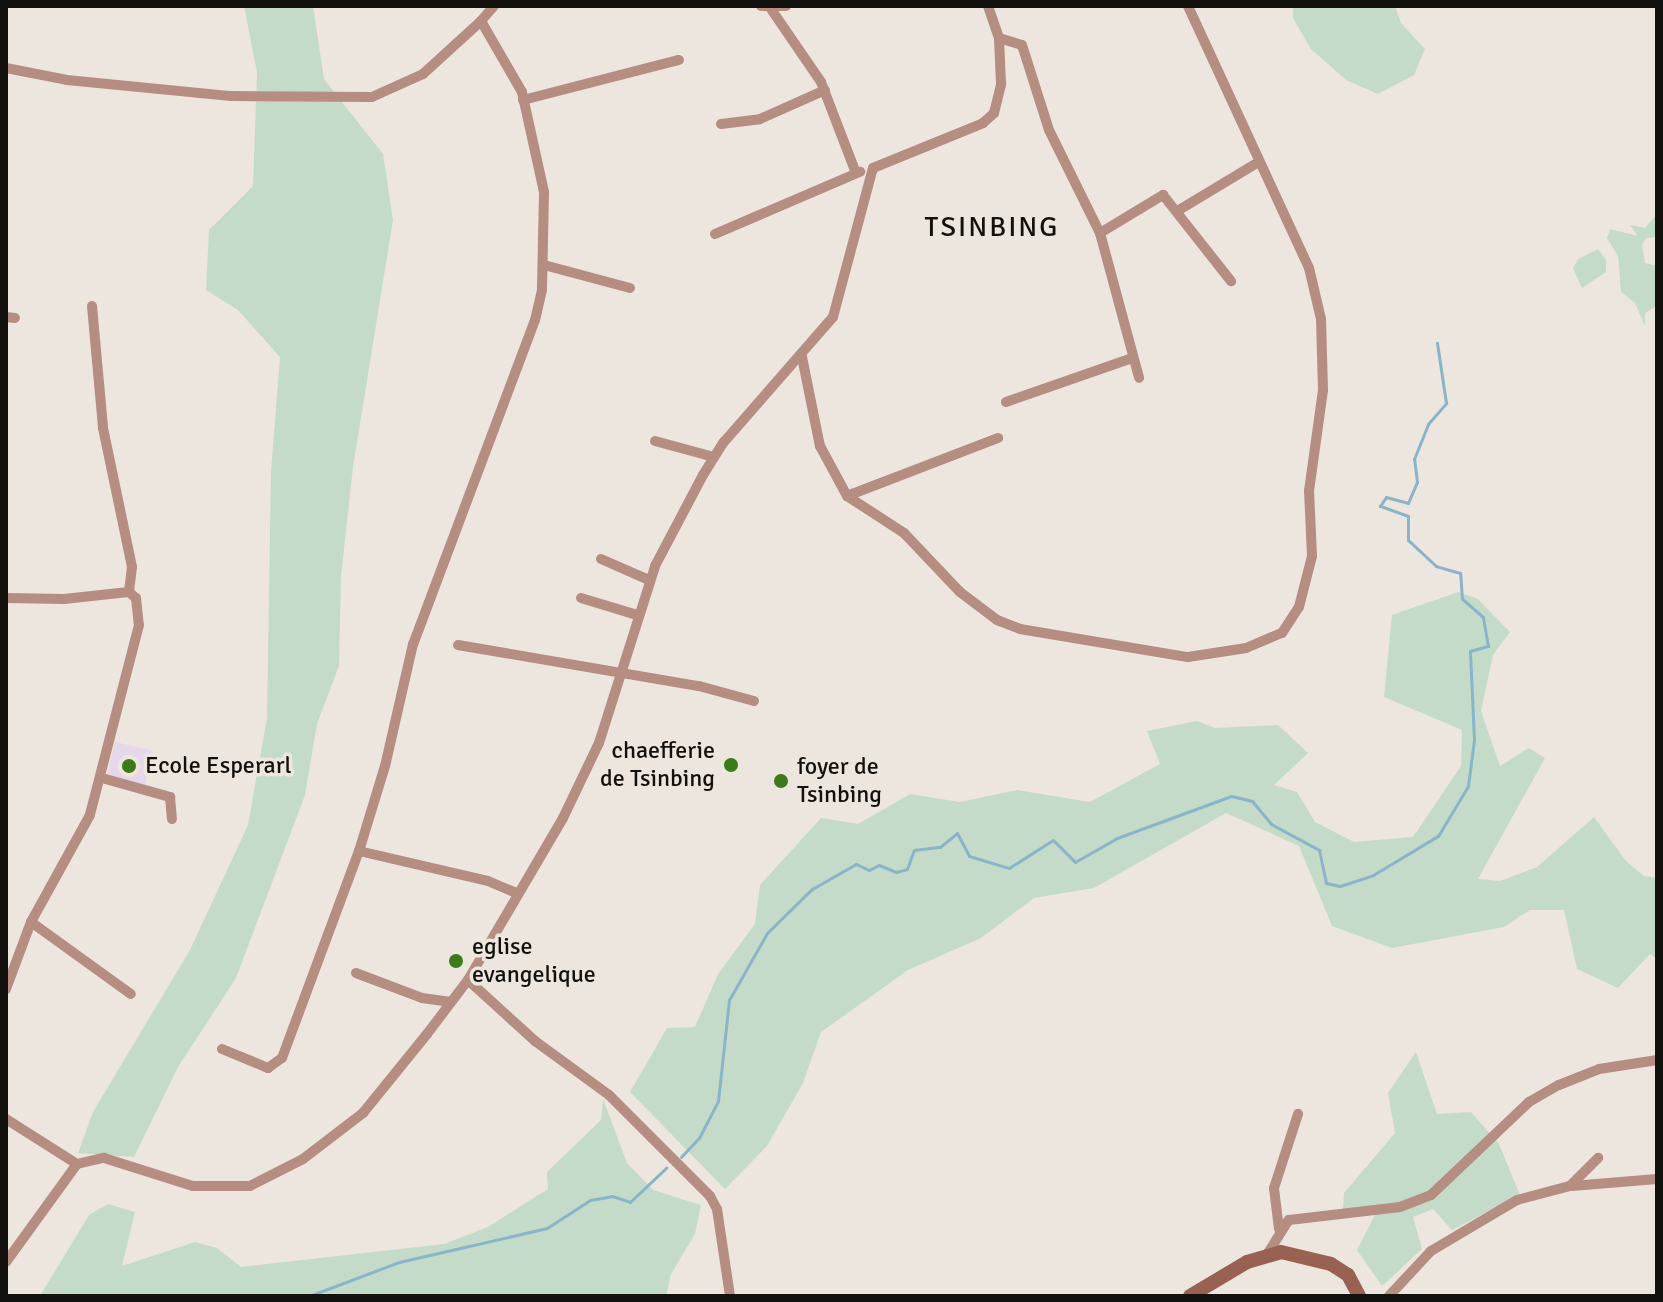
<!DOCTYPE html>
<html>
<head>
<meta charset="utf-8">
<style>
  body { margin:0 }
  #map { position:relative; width:1663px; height:1302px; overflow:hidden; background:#ede6de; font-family:Signika,sans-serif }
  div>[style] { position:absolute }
  .education>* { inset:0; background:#e6d7ea; transform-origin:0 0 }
  .green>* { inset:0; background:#c5dbc9 }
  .stream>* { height:3px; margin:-1.5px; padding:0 1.5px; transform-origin:1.5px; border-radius:1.5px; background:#89b4c9 }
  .minor>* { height:10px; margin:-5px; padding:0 5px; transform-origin:5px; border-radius:5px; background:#b58d81 }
  .secondary>* { height:14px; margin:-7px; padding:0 7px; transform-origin:7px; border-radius:7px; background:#996151 }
  .dots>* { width:22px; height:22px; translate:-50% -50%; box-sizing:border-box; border:4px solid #ede6de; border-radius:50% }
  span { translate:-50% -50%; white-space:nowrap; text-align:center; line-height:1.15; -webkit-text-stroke:7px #ede6de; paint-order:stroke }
  .poi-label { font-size:24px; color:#13110e }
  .right { translate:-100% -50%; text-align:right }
  .left { translate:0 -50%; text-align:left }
  .quarter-label { font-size:28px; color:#13110e; letter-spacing:2px }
  .frame { position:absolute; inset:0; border:8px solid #13110e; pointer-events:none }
</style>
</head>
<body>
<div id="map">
  <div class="education">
    <i style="left:115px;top:742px;width:39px;height:39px;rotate:13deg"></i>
  </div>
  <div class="green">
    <i style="clip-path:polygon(244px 6px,313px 6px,324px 79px,383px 154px,393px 220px,353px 467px,341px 576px,339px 666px,317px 724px,305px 795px,236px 978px,178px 1067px,134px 1157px,78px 1153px,93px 1112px,190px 950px,248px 825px,267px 718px,271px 471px,280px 357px,238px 310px,206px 290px,209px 230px,253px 186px,257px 72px)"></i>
    <i style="clip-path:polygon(1293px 6px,1395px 6px,1401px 23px,1425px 49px,1414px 75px,1378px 94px,1346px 80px,1311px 49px,1293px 18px)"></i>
    <i style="clip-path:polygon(1657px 214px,1657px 237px,1646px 238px,1642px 245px,1645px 263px,1657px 266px,1657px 306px,1645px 313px,1645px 326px,1635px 303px,1621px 292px,1618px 256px,1607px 238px,1610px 229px,1638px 236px,1630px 225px,1645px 228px)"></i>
    <i style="clip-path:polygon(1598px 249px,1606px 260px,1606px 272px,1582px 288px,1573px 268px,1578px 259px)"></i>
    <i style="clip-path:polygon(1458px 592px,1478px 599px,1510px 632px,1493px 655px,1481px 711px,1500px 766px,1529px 748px,1545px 758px,1478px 879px,1500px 881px,1537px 867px,1594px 817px,1626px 861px,1644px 876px,1657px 878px,1657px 959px,1650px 954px,1618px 988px,1577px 969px,1564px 910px,1530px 910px,1504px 927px,1392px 948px,1332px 926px,1299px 846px,1226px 813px,1094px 888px,1034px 898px,981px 938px,908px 970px,821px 1032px,803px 1083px,767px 1146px,725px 1189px,630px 1092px,667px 1028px,695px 1027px,718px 974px,755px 924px,760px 885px,821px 818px,858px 824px,910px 794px,960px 802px,1017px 790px,1090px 802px,1160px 764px,1147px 731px,1197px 721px,1215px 728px,1278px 725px,1308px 753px,1274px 785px,1297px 792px,1315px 822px,1354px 842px,1413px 837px,1461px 766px,1462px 730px,1384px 697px,1392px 615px)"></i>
    <i style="clip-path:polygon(1416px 1052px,1437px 1114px,1471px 1112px,1499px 1144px,1520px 1195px,1452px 1230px,1433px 1209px,1413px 1217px,1422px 1249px,1382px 1286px,1357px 1250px,1380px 1205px,1343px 1209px,1344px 1193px,1395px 1133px,1388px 1093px)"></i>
    <i style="clip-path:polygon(603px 1099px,627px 1163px,653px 1190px,701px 1205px,695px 1234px,671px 1274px,666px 1296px,40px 1296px,89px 1215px,108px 1204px,135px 1212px,122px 1266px,195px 1242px,217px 1248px,241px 1267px,444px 1244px,488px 1227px,548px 1189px,547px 1172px,601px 1120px)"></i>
  </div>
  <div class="stream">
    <i style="left:681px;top:1157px;width:26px;rotate:-47deg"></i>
    <i style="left:699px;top:1138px;width:42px;rotate:-62.8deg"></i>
    <i style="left:718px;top:1101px;width:102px;rotate:-83.8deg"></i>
    <i style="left:729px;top:1000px;width:77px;rotate:-60.4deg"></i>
    <i style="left:767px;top:933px;width:63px;rotate:-44.4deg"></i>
    <i style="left:812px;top:889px;width:51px;rotate:-29.6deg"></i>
    <i style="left:856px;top:864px;width:14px;rotate:25deg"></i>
    <i style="left:869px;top:870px;width:11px;rotate:-27deg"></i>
    <i style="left:879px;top:865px;width:18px;rotate:22deg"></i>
    <i style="left:896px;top:872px;width:11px;rotate:-15deg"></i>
    <i style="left:907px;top:869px;width:20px;rotate:-70deg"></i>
    <i style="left:914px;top:850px;width:26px;rotate:-7deg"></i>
    <i style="left:940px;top:847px;width:22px;rotate:-39deg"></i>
    <i style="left:957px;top:833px;width:26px;rotate:62deg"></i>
    <i style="left:969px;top:856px;width:42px;rotate:16.7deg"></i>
    <i style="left:1009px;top:868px;width:52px;rotate:-32.5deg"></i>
    <i style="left:1053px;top:840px;width:31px;rotate:45deg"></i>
    <i style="left:1075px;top:862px;width:48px;rotate:-29.7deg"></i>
    <i style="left:1117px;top:838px;width:121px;rotate:-20.2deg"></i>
    <i style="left:1231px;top:796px;width:22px;rotate:13deg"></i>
    <i style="left:1252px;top:801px;width:30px;rotate:50deg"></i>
    <i style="left:1271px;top:824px;width:55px;rotate:28.4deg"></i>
    <i style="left:1319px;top:850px;width:34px;rotate:78deg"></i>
    <i style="left:1326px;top:883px;width:14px;rotate:12deg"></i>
    <i style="left:1340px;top:886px;width:35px;rotate:-18deg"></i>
    <i style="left:1373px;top:875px;width:76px;rotate:-31deg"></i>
    <i style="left:1438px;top:836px;width:58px;rotate:-59deg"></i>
    <i style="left:1468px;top:786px;width:46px;rotate:-82.6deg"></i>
    <i style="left:1474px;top:740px;width:89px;rotate:-92.6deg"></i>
    <i style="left:1470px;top:651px;width:19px;rotate:-16deg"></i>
    <i style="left:1488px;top:646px;width:29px;rotate:-100deg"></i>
    <i style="left:1483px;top:617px;width:28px;rotate:-139deg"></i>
    <i style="left:1462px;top:599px;width:26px;rotate:-94deg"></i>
    <i style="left:1460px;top:573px;width:25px;rotate:-164deg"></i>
    <i style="left:1436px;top:566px;width:38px;rotate:-137deg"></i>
    <i style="left:1408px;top:540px;width:24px;rotate:-90deg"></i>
    <i style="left:1408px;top:516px;width:30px;rotate:-160deg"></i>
    <i style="left:1380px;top:506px;width:11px;rotate:-56deg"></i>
    <i style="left:1386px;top:497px;width:23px;rotate:15deg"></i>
    <i style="left:1408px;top:503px;width:23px;rotate:-67deg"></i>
    <i style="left:1417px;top:482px;width:23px;rotate:-97deg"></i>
    <i style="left:1414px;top:459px;width:38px;rotate:-68deg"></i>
    <i style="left:1428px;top:424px;width:28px;rotate:-49deg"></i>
    <i style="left:1446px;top:403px;width:61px;rotate:-98.5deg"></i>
    <i style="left:309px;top:1296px;width:96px;rotate:-20.7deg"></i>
    <i style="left:399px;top:1262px;width:152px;rotate:-12.9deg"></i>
    <i style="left:547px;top:1228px;width:51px;rotate:-33.1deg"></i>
    <i style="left:590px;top:1200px;width:22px;rotate:-10deg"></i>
    <i style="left:612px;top:1196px;width:19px;rotate:18deg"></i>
    <i style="left:630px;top:1202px;width:50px;rotate:-43.4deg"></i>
  </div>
  <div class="minor">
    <i style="left:494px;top:6px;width:20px;rotate:131deg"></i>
    <i style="left:481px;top:21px;width:82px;rotate:60deg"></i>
    <i style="left:522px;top:92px;width:102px;rotate:77.6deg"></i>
    <i style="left:544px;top:192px;width:98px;rotate:91.2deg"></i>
    <i style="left:542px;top:290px;width:31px;rotate:103deg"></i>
    <i style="left:535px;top:320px;width:346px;rotate:110.6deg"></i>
    <i style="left:413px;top:644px;width:125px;rotate:102.9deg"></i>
    <i style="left:385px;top:766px;width:89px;rotate:107deg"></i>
    <i style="left:359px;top:851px;width:132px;rotate:13.1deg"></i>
    <i style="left:488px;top:881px;width:30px;rotate:23deg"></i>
    <i style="left:761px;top:6px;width:25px"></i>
    <i style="left:769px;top:6px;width:92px;rotate:55.6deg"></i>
    <i style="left:821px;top:82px;width:97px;rotate:69deg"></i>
    <i style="left:999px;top:38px;width:24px;rotate:17deg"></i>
    <i style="left:1022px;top:45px;width:89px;rotate:72.4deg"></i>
    <i style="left:1049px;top:130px;width:115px;rotate:63.7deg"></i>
    <i style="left:1100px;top:233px;width:150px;rotate:74.9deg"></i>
    <i style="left:6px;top:68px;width:62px;rotate:11.1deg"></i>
    <i style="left:67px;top:80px;width:165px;rotate:5.6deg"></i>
    <i style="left:231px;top:96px;width:141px;rotate:0.4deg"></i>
    <i style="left:372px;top:97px;width:56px;rotate:-24.3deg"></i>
    <i style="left:423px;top:74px;width:79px;rotate:-42.4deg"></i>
    <i style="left:523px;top:100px;width:161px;rotate:-14.4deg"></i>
    <i style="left:721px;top:124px;width:39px;rotate:-7deg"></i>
    <i style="left:760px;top:119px;width:71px;rotate:-24deg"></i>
    <i style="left:1179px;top:210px;width:91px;rotate:-31.1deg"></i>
    <i style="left:1100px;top:233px;width:74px;rotate:-31.1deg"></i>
    <i style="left:1163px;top:195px;width:110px;rotate:51.7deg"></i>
    <i style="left:715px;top:234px;width:158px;rotate:-23.2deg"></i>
    <i style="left:544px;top:265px;width:89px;rotate:15deg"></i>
    <i style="left:92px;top:306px;width:122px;rotate:84.8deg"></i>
    <i style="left:103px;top:428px;width:142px;rotate:78.2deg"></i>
    <i style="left:132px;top:567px;width:25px;rotate:97deg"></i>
    <i style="left:6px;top:317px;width:9px;rotate:6deg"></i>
    <i style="left:802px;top:357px;width:91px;rotate:78.6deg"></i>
    <i style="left:820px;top:446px;width:57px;rotate:61.6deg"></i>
    <i style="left:847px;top:496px;width:68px;rotate:33deg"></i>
    <i style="left:904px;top:533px;width:81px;rotate:46.5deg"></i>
    <i style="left:960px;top:592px;width:46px;rotate:37.1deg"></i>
    <i style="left:997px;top:620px;width:25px;rotate:21deg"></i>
    <i style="left:1020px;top:629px;width:170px;rotate:9.5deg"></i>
    <i style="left:1188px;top:657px;width:59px;rotate:-8.8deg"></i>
    <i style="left:1246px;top:648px;width:39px;rotate:-23deg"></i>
    <i style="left:1282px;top:633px;width:31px;rotate:-57deg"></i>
    <i style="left:1299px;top:607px;width:53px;rotate:-75.7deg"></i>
    <i style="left:1312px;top:556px;width:65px;rotate:-92.6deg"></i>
    <i style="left:1309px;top:491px;width:102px;rotate:-82.1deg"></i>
    <i style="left:1323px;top:390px;width:71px;rotate:-91.6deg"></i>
    <i style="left:1321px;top:319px;width:52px;rotate:-103.2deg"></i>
    <i style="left:1309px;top:268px;width:289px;rotate:-114.8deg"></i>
    <i style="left:1006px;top:402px;width:133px;rotate:-19.2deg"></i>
    <i style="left:655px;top:441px;width:61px;rotate:15.2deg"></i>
    <i style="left:847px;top:496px;width:162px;rotate:-21deg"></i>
    <i style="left:601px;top:559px;width:52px;rotate:23.6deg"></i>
    <i style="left:6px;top:598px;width:58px;rotate:1deg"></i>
    <i style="left:64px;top:599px;width:65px;rotate:-6.1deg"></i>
    <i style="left:129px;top:592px;width:9px;rotate:41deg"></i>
    <i style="left:136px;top:598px;width:27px;rotate:84deg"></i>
    <i style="left:139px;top:625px;width:196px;rotate:104.5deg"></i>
    <i style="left:90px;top:815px;width:122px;rotate:118.9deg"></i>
    <i style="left:31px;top:922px;width:72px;rotate:110.5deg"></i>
    <i style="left:581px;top:598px;width:59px;rotate:16.9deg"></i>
    <i style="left:458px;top:645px;width:244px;rotate:9.7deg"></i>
    <i style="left:699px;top:686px;width:57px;rotate:15.3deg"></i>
    <i style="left:102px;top:778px;width:71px;rotate:15.6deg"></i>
    <i style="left:170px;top:797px;width:22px;rotate:85deg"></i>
    <i style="left:31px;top:922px;width:123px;rotate:35.8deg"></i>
    <i style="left:356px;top:973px;width:71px;rotate:20.7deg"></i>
    <i style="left:422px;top:998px;width:29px;rotate:8deg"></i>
    <i style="left:468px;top:980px;width:91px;rotate:42.3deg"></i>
    <i style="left:535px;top:1041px;width:92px;rotate:36.1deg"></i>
    <i style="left:609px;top:1095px;width:143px;rotate:45deg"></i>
    <i style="left:710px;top:1196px;width:15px;rotate:62deg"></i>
    <i style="left:717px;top:1209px;width:88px;rotate:81.5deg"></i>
    <i style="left:222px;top:1049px;width:50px;rotate:22.4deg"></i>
    <i style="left:268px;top:1068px;width:17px;rotate:-36deg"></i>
    <i style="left:282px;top:1058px;width:221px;rotate:-69.6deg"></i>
    <i style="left:6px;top:1119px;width:84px;rotate:32.4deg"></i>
    <i style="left:1572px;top:1186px;width:85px;rotate:-4.7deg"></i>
    <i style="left:1279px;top:1229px;width:41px;rotate:-97deg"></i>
    <i style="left:1274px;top:1188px;width:78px;rotate:-72deg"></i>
    <i style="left:1268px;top:1253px;width:39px;rotate:-58deg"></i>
    <i style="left:1289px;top:1220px;width:112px;rotate:-6.7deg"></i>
    <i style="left:1400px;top:1207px;width:33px;rotate:-21deg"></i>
    <i style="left:1431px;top:1195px;width:135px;rotate:-43.5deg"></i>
    <i style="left:1529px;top:1102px;width:34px;rotate:-30deg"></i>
    <i style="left:1559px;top:1085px;width:43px;rotate:-21.8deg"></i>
    <i style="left:1599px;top:1069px;width:59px;rotate:-8.8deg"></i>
    <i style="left:6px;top:1262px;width:121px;rotate:-54.1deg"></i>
    <i style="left:77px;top:1164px;width:28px;rotate:-13deg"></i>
    <i style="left:104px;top:1158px;width:93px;rotate:17.5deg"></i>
    <i style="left:193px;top:1186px;width:57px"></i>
    <i style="left:250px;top:1186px;width:59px;rotate:-27deg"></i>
    <i style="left:303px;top:1159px;width:76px;rotate:-37.5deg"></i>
    <i style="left:363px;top:1113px;width:102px;rotate:-51deg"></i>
    <i style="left:427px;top:1034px;width:68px;rotate:-52.8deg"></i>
    <i style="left:468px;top:980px;width:188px;rotate:-59.6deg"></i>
    <i style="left:563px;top:818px;width:83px;rotate:-64.4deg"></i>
    <i style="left:599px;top:743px;width:186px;rotate:-72.4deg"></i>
    <i style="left:655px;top:566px;width:103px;rotate:-62.2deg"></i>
    <i style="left:703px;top:475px;width:39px;rotate:-58deg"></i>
    <i style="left:724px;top:442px;width:166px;rotate:-48.9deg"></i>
    <i style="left:833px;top:317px;width:154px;rotate:-75deg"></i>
    <i style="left:873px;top:168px;width:119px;rotate:-22.2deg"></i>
    <i style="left:983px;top:123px;width:15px;rotate:-42deg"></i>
    <i style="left:994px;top:113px;width:30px;rotate:-76deg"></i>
    <i style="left:1001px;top:84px;width:46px;rotate:-92.5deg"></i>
    <i style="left:999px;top:38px;width:34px;rotate:-109deg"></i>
    <i style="left:1389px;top:1296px;width:62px;rotate:-47deg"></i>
    <i style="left:1431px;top:1251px;width:100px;rotate:-30.7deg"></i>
    <i style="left:1517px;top:1200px;width:55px;rotate:-14.8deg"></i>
    <i style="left:1570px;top:1186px;width:40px;rotate:-45deg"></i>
  </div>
  <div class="secondary">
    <i style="left:1190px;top:1296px;width:66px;rotate:-30.8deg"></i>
    <i style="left:1247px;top:1262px;width:35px;rotate:-16deg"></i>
    <i style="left:1281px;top:1252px;width:51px;rotate:13.5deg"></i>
    <i style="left:1331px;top:1264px;width:20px;rotate:33deg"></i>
    <i style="left:1348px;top:1275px;width:24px;rotate:62deg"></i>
  </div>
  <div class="dots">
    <i style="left:731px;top:765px;background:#3c7b19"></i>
    <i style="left:129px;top:766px;background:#3c7b19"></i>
    <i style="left:781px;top:781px;background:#3c7b19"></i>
    <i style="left:456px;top:961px;background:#3c7b19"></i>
  </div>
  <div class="poi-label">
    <span class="right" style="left:715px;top:765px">chaefferie<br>de Tsinbing</span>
    <span class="left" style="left:145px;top:766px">Ecole Esperarl</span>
    <span class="left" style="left:797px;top:781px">foyer de<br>Tsinbing</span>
    <span class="left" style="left:472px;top:961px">eglise<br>evangelique</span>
  </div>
  <div class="quarter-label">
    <span style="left:992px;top:227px">TSINBING</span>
  </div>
  <div class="frame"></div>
</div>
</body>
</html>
